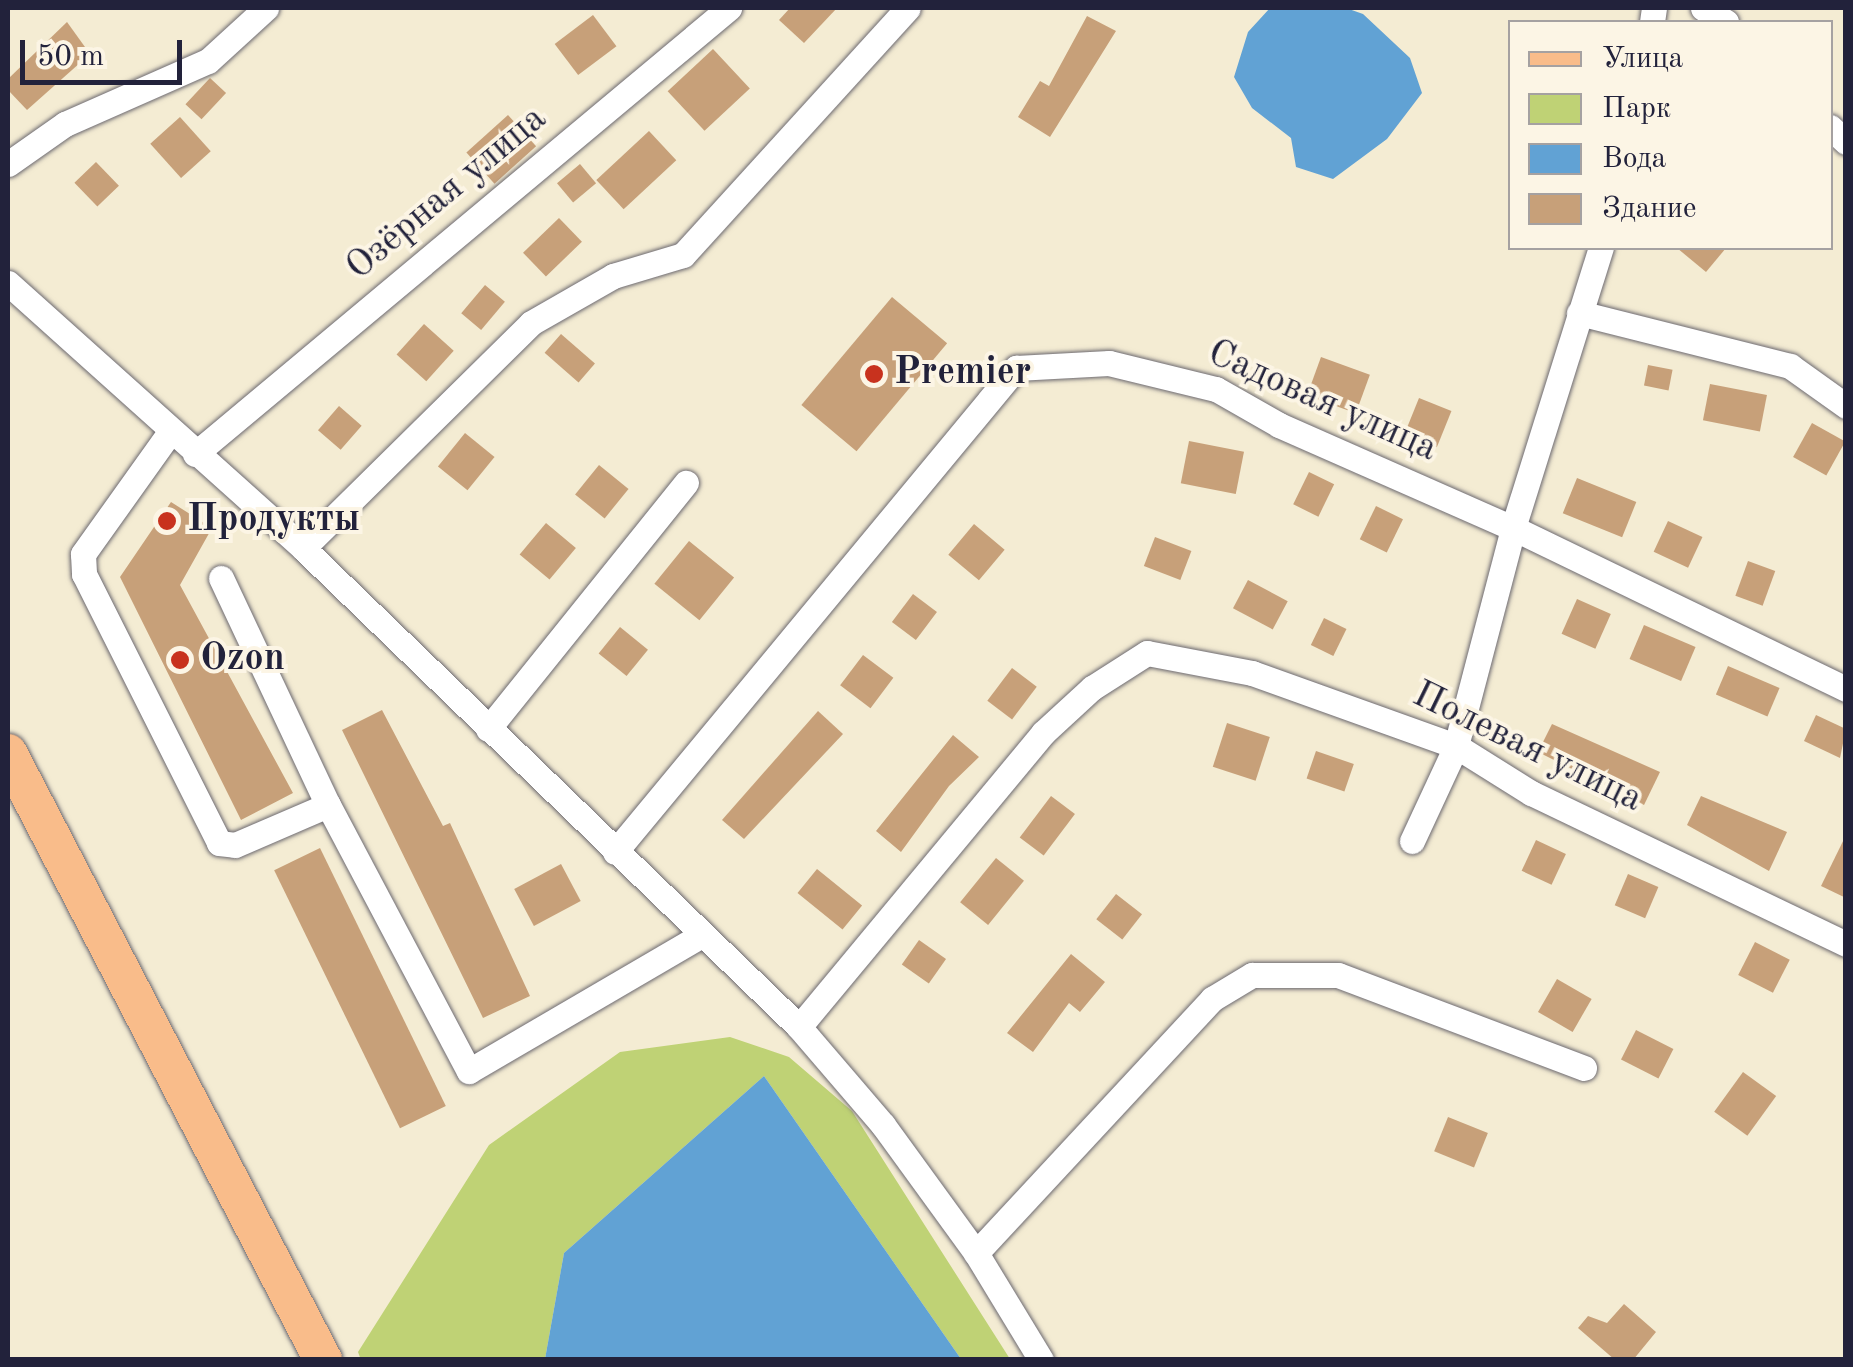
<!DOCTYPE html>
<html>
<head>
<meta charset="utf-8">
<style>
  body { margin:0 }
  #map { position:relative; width:1853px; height:1367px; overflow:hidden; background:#f4ecd3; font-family:"Old Standard TT",serif }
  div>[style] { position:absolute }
  .green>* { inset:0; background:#bfd275 }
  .water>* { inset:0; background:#61a2d4 }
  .building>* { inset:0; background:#c7a079; transform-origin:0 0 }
  .roads { filter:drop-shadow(0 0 2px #6c6970) drop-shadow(0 0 2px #6c6970) }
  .street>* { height:25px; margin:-12.5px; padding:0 12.5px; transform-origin:12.5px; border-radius:12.5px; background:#fff }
  .primary>* { height:38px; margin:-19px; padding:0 19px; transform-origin:19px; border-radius:19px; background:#f9bc8a }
  .dots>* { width:28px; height:28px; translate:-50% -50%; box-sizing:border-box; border:5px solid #fcf5e5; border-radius:50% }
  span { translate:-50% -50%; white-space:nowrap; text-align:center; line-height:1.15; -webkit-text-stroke:8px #fcf5e5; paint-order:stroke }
  .street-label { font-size:38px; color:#22223b }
  .poi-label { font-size:38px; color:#22223b; font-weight:700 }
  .left { translate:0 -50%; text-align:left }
  .frame { position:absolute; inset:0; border:10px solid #22223b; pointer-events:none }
  .legend { position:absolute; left:1508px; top:20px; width:325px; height:230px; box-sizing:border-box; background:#fcf5e5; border:2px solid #a5a1a1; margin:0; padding:12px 18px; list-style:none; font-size:30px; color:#22223b }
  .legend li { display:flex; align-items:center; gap:20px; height:50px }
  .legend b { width:50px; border:2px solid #a5a1a1 }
  .scale { position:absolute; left:20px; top:40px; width:162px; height:45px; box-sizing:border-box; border:5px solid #22223b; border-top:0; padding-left:12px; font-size:30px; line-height:35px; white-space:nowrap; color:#22223b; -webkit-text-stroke:8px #fcf5e5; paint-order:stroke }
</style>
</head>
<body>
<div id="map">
  <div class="green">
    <i style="clip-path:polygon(730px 1037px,789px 1057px,852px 1111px,1010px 1359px,961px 1359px,764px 1076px,564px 1253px,545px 1359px,361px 1360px,358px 1352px,489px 1145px,620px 1052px)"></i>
  </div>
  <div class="water">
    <i style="clip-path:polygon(1270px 8px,1346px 8px,1363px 14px,1410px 58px,1422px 93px,1387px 139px,1333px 179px,1296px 167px,1291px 138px,1252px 108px,1234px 77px,1248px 32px)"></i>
    <i style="clip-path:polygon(764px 1076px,961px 1359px,545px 1359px,564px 1253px)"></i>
  </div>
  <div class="building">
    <i style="clip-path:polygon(790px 8px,837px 8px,804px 43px,779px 20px)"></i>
    <i style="left:593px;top:15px;width:39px;height:48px;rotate:53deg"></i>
    <i style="clip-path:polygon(1087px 16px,1116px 31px,1050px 137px,1018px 117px,1040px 81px,1049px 86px)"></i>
    <i style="clip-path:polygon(67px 22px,90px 54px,27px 110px,8px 90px,8px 79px)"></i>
    <i style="left:713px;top:49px;width:54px;height:62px;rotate:47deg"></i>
    <i style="left:210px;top:78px;width:22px;height:36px;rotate:43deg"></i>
    <i style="left:508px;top:115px;width:42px;height:56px;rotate:48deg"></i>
    <i style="left:180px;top:117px;width:46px;height:40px;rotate:48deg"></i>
    <i style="left:649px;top:131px;width:40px;height:72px;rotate:47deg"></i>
    <i style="left:96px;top:162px;width:33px;height:30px;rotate:46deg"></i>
    <i style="left:580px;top:164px;width:25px;height:30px;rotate:50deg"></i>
    <i style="left:559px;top:218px;width:33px;height:50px;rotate:46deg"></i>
    <i style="clip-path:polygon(1677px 248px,1726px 248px,1706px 272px)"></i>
    <i style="left:485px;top:285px;width:26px;height:37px;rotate:40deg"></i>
    <i style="left:892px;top:297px;width:72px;height:141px;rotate:40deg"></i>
    <i style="left:424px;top:324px;width:40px;height:41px;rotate:42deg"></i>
    <i style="left:561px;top:334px;width:45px;height:25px;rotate:41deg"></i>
    <i style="left:1321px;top:357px;width:52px;height:41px;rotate:20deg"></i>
    <i style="left:1648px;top:365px;width:25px;height:21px;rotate:11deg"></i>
    <i style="left:1710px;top:384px;width:58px;height:37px;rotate:11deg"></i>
    <i style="left:1419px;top:398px;width:35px;height:39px;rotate:22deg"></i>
    <i style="left:339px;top:406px;width:30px;height:32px;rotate:41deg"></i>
    <i style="left:1812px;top:423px;width:38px;height:39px;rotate:29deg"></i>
    <i style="left:465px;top:433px;width:38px;height:43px;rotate:39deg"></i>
    <i style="left:1189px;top:441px;width:56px;height:43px;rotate:11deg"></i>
    <i style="left:599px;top:465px;width:38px;height:38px;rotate:39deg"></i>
    <i style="left:1309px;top:472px;width:28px;height:36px;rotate:26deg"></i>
    <i style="left:1577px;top:478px;width:64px;height:38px;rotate:22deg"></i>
    <i style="clip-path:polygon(171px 502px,212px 528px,180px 585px,293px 793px,241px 820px,120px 577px)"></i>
    <i style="left:1376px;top:506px;width:30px;height:37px;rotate:26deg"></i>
    <i style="left:1668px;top:521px;width:38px;height:34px;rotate:25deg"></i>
    <i style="left:546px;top:523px;width:39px;height:41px;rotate:40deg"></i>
    <i style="left:974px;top:524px;width:40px;height:40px;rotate:40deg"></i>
    <i style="left:1155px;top:537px;width:39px;height:31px;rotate:21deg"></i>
    <i style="left:689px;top:541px;width:58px;height:55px;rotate:39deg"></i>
    <i style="left:1748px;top:561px;width:29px;height:37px;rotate:20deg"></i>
    <i style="left:1248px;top:580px;width:45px;height:32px;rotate:28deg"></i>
    <i style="left:913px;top:594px;width:30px;height:35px;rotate:37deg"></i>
    <i style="left:1577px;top:599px;width:37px;height:38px;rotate:24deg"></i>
    <i style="left:1324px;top:618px;width:25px;height:30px;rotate:26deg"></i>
    <i style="left:1644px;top:625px;width:56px;height:37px;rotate:23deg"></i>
    <i style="left:620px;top:627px;width:36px;height:34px;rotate:39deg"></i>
    <i style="left:863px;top:655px;width:38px;height:38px;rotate:37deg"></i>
    <i style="left:1728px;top:666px;width:56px;height:31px;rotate:23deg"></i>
    <i style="left:1012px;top:668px;width:31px;height:41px;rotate:37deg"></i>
    <i style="clip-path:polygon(382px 710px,443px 826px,450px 823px,530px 996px,483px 1018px,342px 730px)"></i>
    <i style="clip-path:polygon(818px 711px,843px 734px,744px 839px,722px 820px)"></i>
    <i style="clip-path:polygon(1816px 715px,1846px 729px,1840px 758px,1804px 741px)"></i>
    <i style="left:1227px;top:723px;width:45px;height:46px;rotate:18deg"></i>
    <i style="clip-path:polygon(1552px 724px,1660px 772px,1644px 805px,1538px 752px)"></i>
    <i style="clip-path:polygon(953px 735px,979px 757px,949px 786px,901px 852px,876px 831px)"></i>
    <i style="left:1316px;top:751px;width:40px;height:29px;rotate:19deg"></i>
    <i style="left:1051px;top:796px;width:30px;height:52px;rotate:37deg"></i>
    <i style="clip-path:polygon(1701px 796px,1787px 832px,1769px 871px,1687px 825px)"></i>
    <i style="clip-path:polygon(1846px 835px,1846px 898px,1821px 886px)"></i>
    <i style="left:1536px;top:840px;width:33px;height:34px;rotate:25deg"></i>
    <i style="left:320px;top:848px;width:287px;height:51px;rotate:64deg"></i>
    <i style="left:996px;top:858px;width:36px;height:57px;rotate:39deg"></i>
    <i style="left:561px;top:864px;width:42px;height:53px;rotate:62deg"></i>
    <i style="left:817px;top:869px;width:58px;height:31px;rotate:39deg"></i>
    <i style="left:1628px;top:874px;width:33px;height:34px;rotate:23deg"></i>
    <i style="left:1116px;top:894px;width:33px;height:32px;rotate:38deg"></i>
    <i style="left:919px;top:940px;width:33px;height:30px;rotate:35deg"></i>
    <i style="left:1755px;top:942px;width:39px;height:37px;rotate:27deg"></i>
    <i style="clip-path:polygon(1071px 954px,1105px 982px,1080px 1012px,1069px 1003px,1033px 1052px,1007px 1033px)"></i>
    <i style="left:1557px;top:979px;width:40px;height:38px;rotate:30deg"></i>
    <i style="left:1636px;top:1030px;width:42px;height:33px;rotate:27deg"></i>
    <i style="left:1743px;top:1072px;width:41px;height:49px;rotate:36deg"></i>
    <i style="left:1448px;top:1117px;width:43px;height:37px;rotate:22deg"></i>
    <i style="clip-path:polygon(1624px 1304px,1656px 1332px,1633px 1360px,1615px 1360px,1578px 1328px,1588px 1316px,1607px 1323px)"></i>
  </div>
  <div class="roads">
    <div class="street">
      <i style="left:1703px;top:8px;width:27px;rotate:31deg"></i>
      <i style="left:1652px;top:22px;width:14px;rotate:-82deg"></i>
      <i style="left:1830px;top:127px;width:22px;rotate:43deg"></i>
      <i style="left:8px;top:164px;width:70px;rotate:-35.1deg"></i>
      <i style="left:65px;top:124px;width:156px;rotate:-23.8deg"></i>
      <i style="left:208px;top:61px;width:79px;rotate:-42.4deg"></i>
      <i style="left:8px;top:283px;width:397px;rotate:41.9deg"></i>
      <i style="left:303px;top:548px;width:690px;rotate:44deg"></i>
      <i style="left:799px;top:1027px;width:129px;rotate:49.4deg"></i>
      <i style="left:883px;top:1125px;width:158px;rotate:54deg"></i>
      <i style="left:976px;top:1253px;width:125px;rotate:58.7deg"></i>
      <i style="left:1579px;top:313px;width:218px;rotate:14.1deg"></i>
      <i style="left:1790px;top:366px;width:69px;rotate:35.5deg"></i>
      <i style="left:170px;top:432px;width:150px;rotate:125.5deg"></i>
      <i style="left:83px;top:554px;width:20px;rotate:87deg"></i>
      <i style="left:84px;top:574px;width:301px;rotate:63.3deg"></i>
      <i style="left:219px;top:843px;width:16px;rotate:7deg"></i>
      <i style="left:235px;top:845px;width:101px;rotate:-23.3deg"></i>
      <i style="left:328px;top:805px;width:301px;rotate:62.1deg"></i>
      <i style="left:469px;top:1071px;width:270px;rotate:-30.3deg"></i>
      <i style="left:195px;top:454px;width:696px;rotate:-39.87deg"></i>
      <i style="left:303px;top:548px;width:320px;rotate:-44.6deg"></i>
      <i style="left:531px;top:323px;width:95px;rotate:-29.8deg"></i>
      <i style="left:613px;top:276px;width:73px;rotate:-16.7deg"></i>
      <i style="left:683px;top:255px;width:334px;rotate:-47.7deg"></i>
      <i style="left:221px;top:578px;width:251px;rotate:64.8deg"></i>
      <i style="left:488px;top:729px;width:316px;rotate:-51.2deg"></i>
      <i style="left:1412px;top:841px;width:105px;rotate:-65.1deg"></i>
      <i style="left:1456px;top:746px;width:225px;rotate:-75.3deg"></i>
      <i style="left:1513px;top:528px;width:294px;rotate:-72.6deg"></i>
      <i style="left:615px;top:852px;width:629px;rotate:-50.36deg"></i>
      <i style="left:1016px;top:368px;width:93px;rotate:-3.1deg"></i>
      <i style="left:1109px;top:363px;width:110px;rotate:13.7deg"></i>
      <i style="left:1216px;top:389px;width:73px;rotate:29.7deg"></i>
      <i style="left:1279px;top:425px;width:256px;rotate:23.8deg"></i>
      <i style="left:1513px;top:528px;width:370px;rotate:25.8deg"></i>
      <i style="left:799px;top:1027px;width:382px;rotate:-50.3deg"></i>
      <i style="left:1043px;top:733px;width:67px;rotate:-42.6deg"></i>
      <i style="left:1092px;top:688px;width:65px;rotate:-32.5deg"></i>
      <i style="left:1147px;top:653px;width:107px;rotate:10.8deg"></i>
      <i style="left:1252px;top:673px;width:217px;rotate:19.7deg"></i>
      <i style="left:1456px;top:746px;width:89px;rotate:32.1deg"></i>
      <i style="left:1531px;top:793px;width:349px;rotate:25.6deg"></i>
      <i style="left:976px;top:1253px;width:347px;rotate:-47.1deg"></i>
      <i style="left:1212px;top:999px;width:47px;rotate:-31deg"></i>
      <i style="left:1252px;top:975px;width:86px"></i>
      <i style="left:1338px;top:975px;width:263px;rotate:20.7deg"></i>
    </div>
    <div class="primary">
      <i style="left:8px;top:753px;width:684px;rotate:62.57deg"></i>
    </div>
  </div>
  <div class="dots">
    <i style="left:874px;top:374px;background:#c8321e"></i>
    <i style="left:167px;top:521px;background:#c8321e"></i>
    <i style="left:180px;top:660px;background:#c8321e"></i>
  </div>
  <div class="street-label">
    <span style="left:447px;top:194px;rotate:-40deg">Озёрная улица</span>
    <span style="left:1322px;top:402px;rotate:24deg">Садовая улица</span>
    <span style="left:1527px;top:748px;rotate:26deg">Полевая улица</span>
  </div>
  <div class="poi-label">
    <span class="left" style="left:894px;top:374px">Premier</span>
    <span class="left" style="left:187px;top:521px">Продукты</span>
    <span class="left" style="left:200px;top:660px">Ozon</span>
  </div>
  <div class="frame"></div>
  <ul class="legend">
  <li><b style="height:12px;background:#f9bc8a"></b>Улица</li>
  <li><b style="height:28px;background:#bfd275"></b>Парк</li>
  <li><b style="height:28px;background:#61a2d4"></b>Вода</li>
  <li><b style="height:28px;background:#c7a079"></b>Здание</li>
  </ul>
  <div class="scale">50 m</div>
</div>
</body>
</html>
